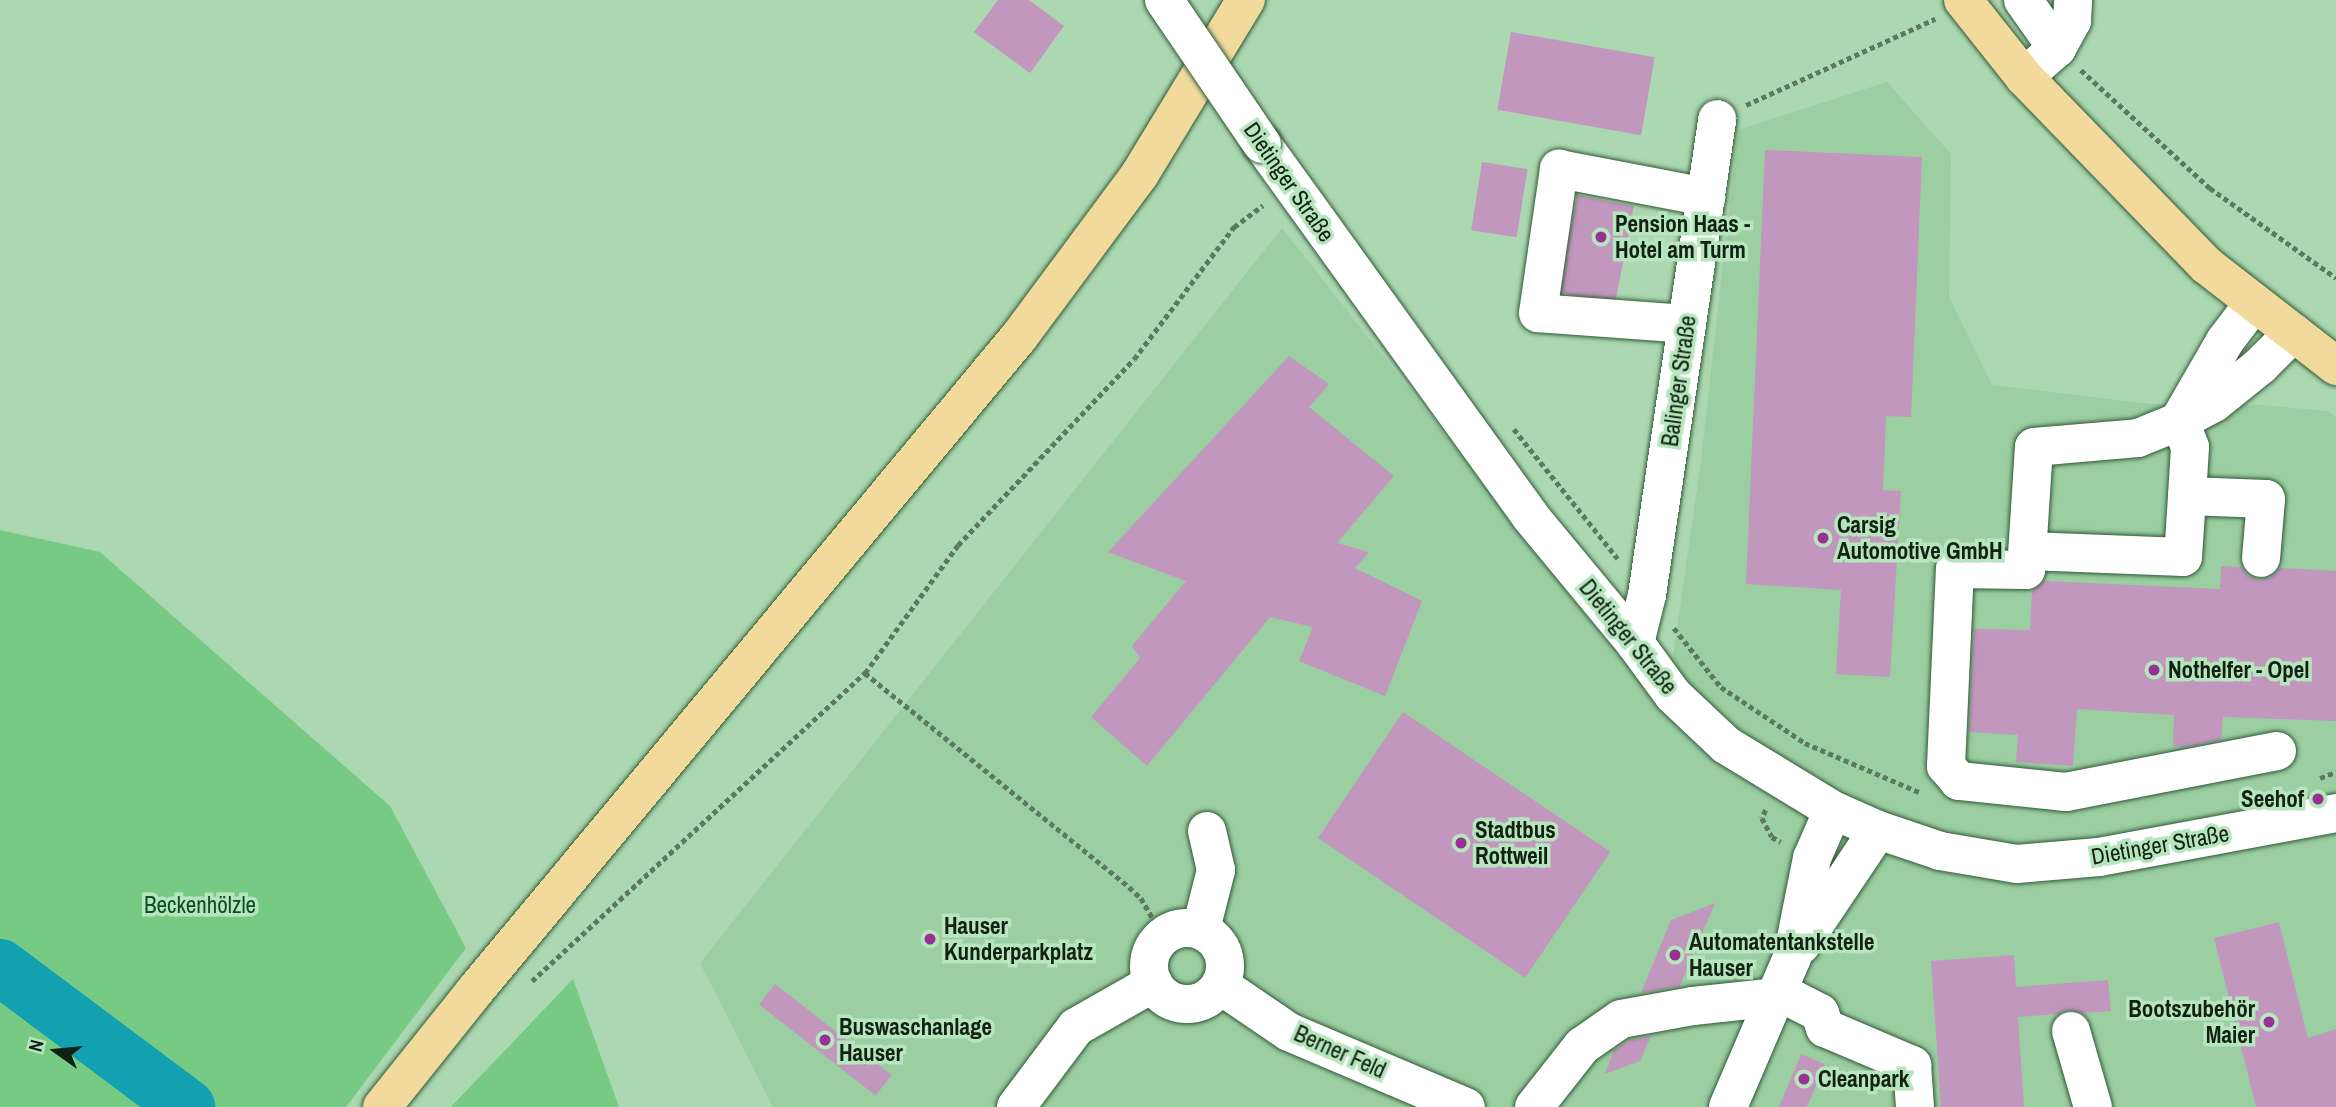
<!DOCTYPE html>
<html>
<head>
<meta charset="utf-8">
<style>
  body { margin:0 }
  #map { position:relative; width:2336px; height:1107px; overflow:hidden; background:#abd8b0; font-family:"Archivo Narrow",sans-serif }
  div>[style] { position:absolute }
  .built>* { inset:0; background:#9bcea1 }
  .green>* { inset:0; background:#76ca84 }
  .river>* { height:56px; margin:-28px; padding:0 28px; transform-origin:28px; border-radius:28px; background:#13a0b0 }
  .building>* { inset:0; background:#c197be; transform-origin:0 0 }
  .path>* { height:4.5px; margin-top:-2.25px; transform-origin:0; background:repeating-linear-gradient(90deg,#5a795e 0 5px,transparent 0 8.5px) }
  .roads { filter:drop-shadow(0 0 2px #305937) drop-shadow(0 0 2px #305937) }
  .minor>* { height:38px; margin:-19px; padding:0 19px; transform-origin:19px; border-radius:19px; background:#fff }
  .minor>.ring { margin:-19px; padding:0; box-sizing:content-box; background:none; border:38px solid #fff; border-radius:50% }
  .major>* { height:38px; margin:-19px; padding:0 19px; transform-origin:19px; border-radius:19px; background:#f2da9c }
  .bridges { filter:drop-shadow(0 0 2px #305937) drop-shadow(0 0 2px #305937) }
  .minor-bridge>* { height:38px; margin:-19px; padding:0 19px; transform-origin:19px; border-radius:19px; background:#fff }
  .dots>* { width:19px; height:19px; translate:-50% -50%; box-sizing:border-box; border:4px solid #b7e5bd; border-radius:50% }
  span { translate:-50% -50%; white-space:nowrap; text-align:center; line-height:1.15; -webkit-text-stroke:7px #b7e5bd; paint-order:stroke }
  .street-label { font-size:23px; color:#112214 }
  .poi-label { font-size:23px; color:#112214; font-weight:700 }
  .left { translate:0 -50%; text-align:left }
  .right { translate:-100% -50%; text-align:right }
  .park-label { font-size:23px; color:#0e4f20 }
  .north { position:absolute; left:21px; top:1016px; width:70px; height:70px; -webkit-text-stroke:5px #b7e5bd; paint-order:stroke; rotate:285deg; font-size:19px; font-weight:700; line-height:28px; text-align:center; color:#112214 }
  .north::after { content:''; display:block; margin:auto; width:24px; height:32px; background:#112214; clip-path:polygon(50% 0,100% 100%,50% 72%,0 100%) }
</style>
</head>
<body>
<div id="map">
  <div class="built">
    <i style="clip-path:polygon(1887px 82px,1951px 154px,1949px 297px,1992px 385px,2151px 404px,2261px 405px,2327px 411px,2336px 417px,2336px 1107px,773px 1107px,700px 963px,1282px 228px,1665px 713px,1701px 461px,1738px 130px)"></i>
  </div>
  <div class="green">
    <i style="clip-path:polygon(0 530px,100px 552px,390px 806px,466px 948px,346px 1107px,0 1107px)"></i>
    <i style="clip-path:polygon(573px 979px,619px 1107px,451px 1107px)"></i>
  </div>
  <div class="river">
    <i style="left:0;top:967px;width:234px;rotate:36.8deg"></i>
  </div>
  <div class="building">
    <i style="clip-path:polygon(998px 0,1029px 0,1064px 26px,1030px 73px,974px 32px)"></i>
    <i style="left:1511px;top:32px;width:146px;height:79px;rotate:10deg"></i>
    <i style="clip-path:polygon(1765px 150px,1922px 157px,1911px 417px,1886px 416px,1883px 490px,1901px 491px,1890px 677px,1836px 674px,1841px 590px,1746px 584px)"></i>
    <i style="left:1482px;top:162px;width:46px;height:69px;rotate:9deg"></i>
    <i style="left:1577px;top:195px;width:58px;height:99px;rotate:11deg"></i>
    <i style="clip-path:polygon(1289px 356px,1329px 384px,1309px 407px,1394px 476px,1337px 543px,1369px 552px,1355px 568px,1422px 601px,1385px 696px,1299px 661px,1313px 627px,1270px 617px,1147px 766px,1091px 717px,1140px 658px,1132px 646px,1186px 581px,1108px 552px)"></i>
    <i style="clip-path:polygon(2221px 566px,2241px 567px,2249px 576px,2260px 580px,2271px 577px,2280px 568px,2336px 571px,2336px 721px,2223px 717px,2221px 740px,2185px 747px,2173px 746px,2174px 715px,2077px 709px,2073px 766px,2016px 762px,2018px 735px,1969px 732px,1974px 629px,2030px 630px,2032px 590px,2045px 581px,2220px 589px)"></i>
    <i style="left:1403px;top:712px;width:250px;height:152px;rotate:34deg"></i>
    <i style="clip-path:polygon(1715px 903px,1680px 986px,1641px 993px,1671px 920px)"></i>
    <i style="clip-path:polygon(2279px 922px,2308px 1038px,2336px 1029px,2336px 1107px,2256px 1107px,2214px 938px)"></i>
    <i style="clip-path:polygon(2014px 955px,2016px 987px,2108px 980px,2111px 1011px,2082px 1013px,2066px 1010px,2058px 1014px,2018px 1017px,2024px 1107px,1941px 1107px,1931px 961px)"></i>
    <i style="left:775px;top:984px;width:148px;height:26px;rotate:38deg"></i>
    <i style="clip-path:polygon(1651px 1036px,1640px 1061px,1605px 1074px,1614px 1050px,1630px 1040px)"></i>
    <i style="clip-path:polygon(1801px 1054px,1825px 1064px,1807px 1107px,1779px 1107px)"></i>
  </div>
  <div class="path">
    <i style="left:2081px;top:70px;width:175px;rotate:42.5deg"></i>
    <i style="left:2210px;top:188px;width:155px;rotate:35.5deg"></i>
    <i style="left:1746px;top:105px;width:208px;rotate:-24.5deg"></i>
    <i style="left:1514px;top:429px;width:166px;rotate:51.3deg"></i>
    <i style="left:1674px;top:628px;width:75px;rotate:51.5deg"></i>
    <i style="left:1721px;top:687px;width:101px;rotate:33.7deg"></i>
    <i style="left:1805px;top:743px;width:126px;rotate:23.3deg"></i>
    <i style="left:865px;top:673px;width:340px;rotate:39deg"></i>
    <i style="left:1129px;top:887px;width:16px;rotate:43deg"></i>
    <i style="left:1141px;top:898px;width:44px;rotate:59.9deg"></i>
    <i style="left:2320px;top:778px;width:17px;rotate:-21deg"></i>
    <i style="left:1766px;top:810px;width:9px;rotate:117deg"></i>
    <i style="left:1762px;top:818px;width:21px;rotate:62deg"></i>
    <i style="left:1772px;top:837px;width:10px;rotate:29deg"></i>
    <i style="left:532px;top:981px;width:454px;rotate:-42.8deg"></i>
    <i style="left:865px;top:673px;width:158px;rotate:-54deg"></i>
    <i style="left:958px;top:545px;width:256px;rotate:-46.6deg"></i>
    <i style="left:1134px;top:359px;width:166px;rotate:-52.9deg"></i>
    <i style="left:1234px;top:227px;width:36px;rotate:-37deg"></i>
  </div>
  <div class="roads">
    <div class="minor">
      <i style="left:2023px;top:0;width:59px;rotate:54.7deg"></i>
      <i style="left:2024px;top:77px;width:44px;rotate:-41.3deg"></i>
      <i style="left:2057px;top:48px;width:31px;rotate:-61deg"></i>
      <i style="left:2072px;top:21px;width:21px;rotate:-87deg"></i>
      <i style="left:1262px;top:144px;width:458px;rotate:54.2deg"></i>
      <i style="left:1530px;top:516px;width:165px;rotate:50.4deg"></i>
      <i style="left:1635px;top:643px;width:64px;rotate:53.8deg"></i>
      <i style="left:1673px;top:695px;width:73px;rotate:43.3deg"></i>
      <i style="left:1726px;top:745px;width:125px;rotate:31.3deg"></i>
      <i style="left:1833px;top:810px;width:49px;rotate:24deg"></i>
      <i style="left:1878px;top:830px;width:65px;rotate:18.7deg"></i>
      <i style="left:1940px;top:851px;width:78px;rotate:9.6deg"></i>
      <i style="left:2017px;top:864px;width:82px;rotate:-4.9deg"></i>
      <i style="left:2099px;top:857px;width:241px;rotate:-10.5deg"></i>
      <i style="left:1687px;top:324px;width:149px;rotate:-175.8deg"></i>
      <i style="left:1538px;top:313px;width:146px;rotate:-81.7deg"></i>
      <i style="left:1559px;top:169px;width:150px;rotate:10.8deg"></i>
      <i style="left:2180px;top:419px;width:90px;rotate:-60deg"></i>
      <i style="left:2225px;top:341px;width:48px;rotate:-52.7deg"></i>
      <i style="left:2180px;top:421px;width:28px;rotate:69deg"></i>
      <i style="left:2190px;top:447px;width:49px;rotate:93.5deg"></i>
      <i style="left:2187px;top:496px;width:79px;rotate:2.2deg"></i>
      <i style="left:2266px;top:499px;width:59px;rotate:94.8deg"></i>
      <i style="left:2028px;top:551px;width:155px;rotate:2.2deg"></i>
      <i style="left:2183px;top:557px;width:61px;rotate:-86.2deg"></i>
      <i style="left:1635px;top:643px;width:49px;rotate:-76deg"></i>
      <i style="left:1647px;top:595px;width:481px;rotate:-81.6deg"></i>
      <i style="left:2277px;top:751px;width:215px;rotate:169deg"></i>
      <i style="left:2066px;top:792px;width:108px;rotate:-174.1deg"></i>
      <i style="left:1959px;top:781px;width:20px;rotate:-131deg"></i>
      <i style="left:1946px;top:766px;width:197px;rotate:-87.4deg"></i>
      <i style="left:1955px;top:569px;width:71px;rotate:0.8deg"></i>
      <i style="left:2026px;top:570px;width:123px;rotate:-86.3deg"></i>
      <i style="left:2034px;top:447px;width:104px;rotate:-4.9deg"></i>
      <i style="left:2138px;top:438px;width:45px;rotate:-22deg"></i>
      <i style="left:2180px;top:421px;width:38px;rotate:-28deg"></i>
      <i style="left:2214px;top:403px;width:59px;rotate:-38.8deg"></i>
      <i style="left:2260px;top:366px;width:47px;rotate:-45deg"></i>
      <i class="ring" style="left:1149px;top:928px;width:38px;height:38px"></i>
      <i style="left:1201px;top:929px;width:61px;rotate:-75.7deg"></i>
      <i style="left:1216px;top:870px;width:40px;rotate:-103deg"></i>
      <i style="left:1801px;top:945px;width:138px;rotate:-56.2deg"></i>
      <i style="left:1220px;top:985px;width:83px;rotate:34.3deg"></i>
      <i style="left:1289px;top:1032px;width:192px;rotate:23deg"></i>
      <i style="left:1779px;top:992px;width:46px;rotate:27.1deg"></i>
      <i style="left:1820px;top:1013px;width:16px;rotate:72deg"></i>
      <i style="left:1825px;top:1028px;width:95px;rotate:23deg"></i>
      <i style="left:1912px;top:1065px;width:42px;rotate:85.9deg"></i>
      <i style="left:2071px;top:1031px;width:79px;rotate:73.9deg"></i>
      <i style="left:1016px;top:1107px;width:100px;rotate:-53.1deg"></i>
      <i style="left:1076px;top:1027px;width:89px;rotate:-29.7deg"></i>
      <i style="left:1534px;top:1107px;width:78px;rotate:-51.8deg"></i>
      <i style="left:1582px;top:1046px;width:47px;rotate:-34.7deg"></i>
      <i style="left:1621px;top:1019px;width:73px;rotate:-10.2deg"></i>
      <i style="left:1693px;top:1006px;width:83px;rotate:-6.2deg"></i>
      <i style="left:1728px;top:1107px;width:162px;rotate:-66.8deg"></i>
      <i style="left:1792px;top:958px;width:102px;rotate:-78.7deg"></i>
      <i style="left:1812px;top:858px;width:52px;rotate:-66.4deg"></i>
    </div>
    <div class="major">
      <i style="left:1963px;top:0;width:98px;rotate:51.6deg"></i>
      <i style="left:2024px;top:77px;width:262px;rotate:45.9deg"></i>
      <i style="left:2206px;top:265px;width:165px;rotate:37.8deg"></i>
      <i style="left:382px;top:1107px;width:147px;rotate:-51.3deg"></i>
      <i style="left:474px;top:992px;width:852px;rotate:-50.24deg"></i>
      <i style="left:1019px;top:337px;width:203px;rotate:-53.4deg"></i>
      <i style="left:1140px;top:174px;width:204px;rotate:-58.7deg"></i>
    </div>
  </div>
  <div class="bridges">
    <div class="minor-bridge">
      <i style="left:1164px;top:0;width:174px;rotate:55.8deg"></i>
    </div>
  </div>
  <div class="dots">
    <i style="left:1601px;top:237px;background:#973196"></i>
    <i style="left:1823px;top:538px;background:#973196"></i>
    <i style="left:2154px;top:670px;background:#973196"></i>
    <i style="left:2318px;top:799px;background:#973196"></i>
    <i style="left:1461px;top:843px;background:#973196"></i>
    <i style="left:930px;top:939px;background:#973196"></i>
    <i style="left:1675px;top:955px;background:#973196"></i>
    <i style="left:2269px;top:1022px;background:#973196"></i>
    <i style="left:825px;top:1040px;background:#973196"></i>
    <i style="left:1804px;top:1079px;background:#973196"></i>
  </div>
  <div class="street-label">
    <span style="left:1289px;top:182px;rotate:55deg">Dietinger Straße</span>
    <span style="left:1679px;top:381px;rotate:-82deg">Balinger Straße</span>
    <span style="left:1628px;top:637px;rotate:51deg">Dietinger Straße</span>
    <span style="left:2160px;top:845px;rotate:-10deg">Dietinger Straße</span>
    <span style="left:1340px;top:1052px;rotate:24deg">Berner Feld</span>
  </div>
  <div class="poi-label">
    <span class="left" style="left:1615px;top:237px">Pension Haas -<br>Hotel am Turm</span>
    <span class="left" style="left:1837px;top:538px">Carsig<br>Automotive GmbH</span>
    <span class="left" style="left:2168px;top:670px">Nothelfer - Opel</span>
    <span class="right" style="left:2304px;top:799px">Seehof</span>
    <span class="left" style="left:1475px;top:843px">Stadtbus<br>Rottweil</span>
    <span class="left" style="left:944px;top:939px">Hauser<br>Kunderparkplatz</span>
    <span class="left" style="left:1689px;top:955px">Automatentankstelle<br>Hauser</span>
    <span class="right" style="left:2255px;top:1022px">Bootszubehör<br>Maier</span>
    <span class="left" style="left:839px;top:1040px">Buswaschanlage<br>Hauser</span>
    <span class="left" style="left:1818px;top:1079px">Cleanpark</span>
  </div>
  <div class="park-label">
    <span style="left:200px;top:905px">Beckenhölzle</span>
  </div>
  <div class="north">N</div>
</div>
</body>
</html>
